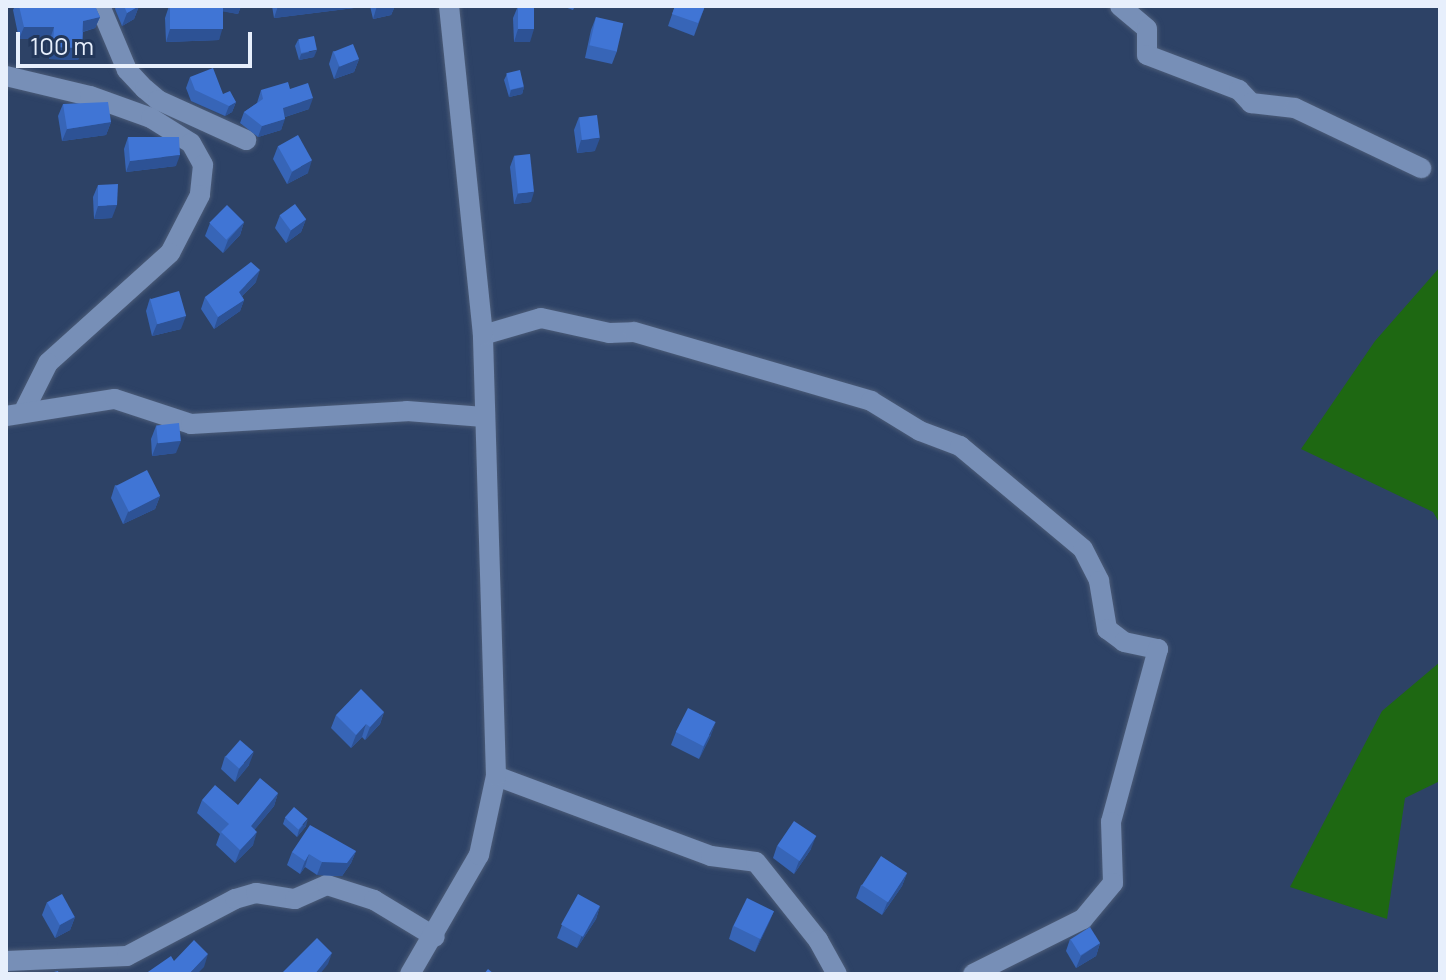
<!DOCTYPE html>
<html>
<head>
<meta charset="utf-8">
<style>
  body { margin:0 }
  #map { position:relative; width:1446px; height:980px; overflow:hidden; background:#2d4266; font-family:Manrope,sans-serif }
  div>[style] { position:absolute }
  .green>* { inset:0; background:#1e6812 }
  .roads { filter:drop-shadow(0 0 2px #4c5c78) drop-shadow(0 0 2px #4c5c78) }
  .minor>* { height:20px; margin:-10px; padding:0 10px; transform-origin:10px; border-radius:10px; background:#778fb7 }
  .wall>* { inset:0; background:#3765b7 }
  .shaded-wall>* { inset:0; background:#2d5295 }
  .building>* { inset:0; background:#4075d5; transform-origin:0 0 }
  span { translate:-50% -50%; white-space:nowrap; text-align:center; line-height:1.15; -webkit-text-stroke:6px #23375a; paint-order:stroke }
  .frame { position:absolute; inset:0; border:8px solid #e7effc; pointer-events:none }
  .scale { position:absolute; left:16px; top:32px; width:236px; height:36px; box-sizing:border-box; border:4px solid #e7effc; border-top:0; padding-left:10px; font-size:24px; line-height:28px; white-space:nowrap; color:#e7effc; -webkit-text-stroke:6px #23375a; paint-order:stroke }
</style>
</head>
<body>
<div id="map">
  <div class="green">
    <i style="clip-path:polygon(1440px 267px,1440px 524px,1433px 512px,1301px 449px,1375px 341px)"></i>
    <i style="clip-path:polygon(1440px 662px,1440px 781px,1405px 798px,1387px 919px,1290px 887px,1382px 711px)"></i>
  </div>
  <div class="roads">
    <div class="minor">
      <i style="left:100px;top:6px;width:69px;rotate:67.1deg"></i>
      <i style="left:127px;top:70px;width:26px;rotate:47deg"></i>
      <i style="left:145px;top:89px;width:17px;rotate:40deg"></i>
      <i style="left:158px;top:100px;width:97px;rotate:24.4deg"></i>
      <i style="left:1120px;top:6px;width:35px;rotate:40deg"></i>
      <i style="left:1147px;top:29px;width:26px;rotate:90deg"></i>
      <i style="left:1147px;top:55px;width:98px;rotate:20.8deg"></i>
      <i style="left:1239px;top:90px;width:18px;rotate:47deg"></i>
      <i style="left:1251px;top:103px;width:44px;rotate:6.5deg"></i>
      <i style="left:1295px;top:108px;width:140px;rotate:25.5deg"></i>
      <i style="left:6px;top:76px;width:86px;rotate:13.4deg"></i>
      <i style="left:90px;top:96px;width:65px;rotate:19.8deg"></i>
      <i style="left:151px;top:118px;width:47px;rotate:32deg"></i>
      <i style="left:191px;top:143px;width:25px;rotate:61deg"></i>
      <i style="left:203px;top:165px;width:30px;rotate:96deg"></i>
      <i style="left:200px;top:195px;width:65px;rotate:117.3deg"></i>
      <i style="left:170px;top:253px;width:164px;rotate:138deg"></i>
      <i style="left:48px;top:363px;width:56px;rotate:116.6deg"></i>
      <i style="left:483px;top:335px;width:60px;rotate:-16.3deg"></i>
      <i style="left:541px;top:318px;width:70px;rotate:12.4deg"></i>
      <i style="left:609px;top:333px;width:25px;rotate:-2deg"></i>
      <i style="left:634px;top:332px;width:247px;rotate:16.2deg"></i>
      <i style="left:871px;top:401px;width:57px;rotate:31.5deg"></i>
      <i style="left:920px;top:431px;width:43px;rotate:20.6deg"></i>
      <i style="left:960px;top:446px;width:160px;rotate:39.9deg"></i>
      <i style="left:1083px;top:549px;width:36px;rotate:63deg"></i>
      <i style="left:1099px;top:581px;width:49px;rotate:80.5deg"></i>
      <i style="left:1107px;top:629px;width:21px;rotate:37deg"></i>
      <i style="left:1124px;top:642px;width:35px;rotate:12deg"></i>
      <i style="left:1158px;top:649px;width:179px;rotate:105.2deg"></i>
      <i style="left:1111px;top:822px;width:61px;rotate:88.1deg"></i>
      <i style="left:1113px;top:883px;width:47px;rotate:129.8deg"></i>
      <i style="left:1083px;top:919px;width:123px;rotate:153.4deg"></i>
      <i style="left:6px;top:416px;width:110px;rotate:-8.9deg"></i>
      <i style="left:115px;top:399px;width:80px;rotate:18.2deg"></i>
      <i style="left:191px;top:424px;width:216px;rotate:-3.4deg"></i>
      <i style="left:407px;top:411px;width:77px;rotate:4.5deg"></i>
      <i style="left:496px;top:776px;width:229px;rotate:20.4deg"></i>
      <i style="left:711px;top:856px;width:45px;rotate:7.6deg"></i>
      <i style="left:756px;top:862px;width:100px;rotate:51.5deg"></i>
      <i style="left:818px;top:940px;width:39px;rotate:61deg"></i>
      <i style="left:6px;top:961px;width:121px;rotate:-2.4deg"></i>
      <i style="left:127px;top:956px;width:122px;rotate:-27.8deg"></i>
      <i style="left:235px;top:899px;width:22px;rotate:-16deg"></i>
      <i style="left:256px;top:893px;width:39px;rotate:9deg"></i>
      <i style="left:295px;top:899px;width:35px;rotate:-24deg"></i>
      <i style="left:327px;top:885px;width:49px;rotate:17.7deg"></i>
      <i style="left:374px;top:900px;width:71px;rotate:31.2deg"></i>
      <i style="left:410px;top:974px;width:138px;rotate:-59.9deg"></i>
      <i style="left:479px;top:855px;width:81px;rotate:-77.9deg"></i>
      <i style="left:496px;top:776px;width:441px;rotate:-91.7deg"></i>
      <i style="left:483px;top:335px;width:331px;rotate:-95.9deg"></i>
    </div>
  </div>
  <div class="wall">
    <i style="clip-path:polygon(15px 6px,95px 6px,100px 17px,95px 28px,83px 32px,82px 48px,78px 60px,49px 59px,50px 39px,19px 39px,13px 10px)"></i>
    <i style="clip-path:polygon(116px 6px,139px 6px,134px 19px,122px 26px,115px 9px)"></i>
    <i style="clip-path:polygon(169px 6px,241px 6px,238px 14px,223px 11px,219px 40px,166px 42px,165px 18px)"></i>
    <i style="clip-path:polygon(272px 6px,395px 6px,391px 15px,373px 19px,370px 6px,274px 18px)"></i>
    <i style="clip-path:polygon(518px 6px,530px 42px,514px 42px,513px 18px)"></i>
    <i style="clip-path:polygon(562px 6px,575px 6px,573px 10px)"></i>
    <i style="clip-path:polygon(675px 6px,705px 6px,694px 36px,668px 26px)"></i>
    <i style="clip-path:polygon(596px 17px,617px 51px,612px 64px,585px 58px,591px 30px)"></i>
    <i style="clip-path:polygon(298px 40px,314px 57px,299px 60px,295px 46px)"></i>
    <i style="clip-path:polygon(333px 51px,359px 59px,354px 72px,334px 79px,329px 64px)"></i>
    <i style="clip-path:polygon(507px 74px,524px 87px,522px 94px,509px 97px,504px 80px)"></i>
    <i style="clip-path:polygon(190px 77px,236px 102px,232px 112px,225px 116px,191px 101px,186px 88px)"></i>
    <i style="clip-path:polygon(290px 89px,309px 109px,285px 117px,281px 130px,258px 137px,240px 123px,244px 112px,257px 103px,261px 90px)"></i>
    <i style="clip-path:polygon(63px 104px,111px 122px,106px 135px,62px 141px,58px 116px)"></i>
    <i style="clip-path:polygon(579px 117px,595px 151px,577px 153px,574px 130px)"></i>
    <i style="clip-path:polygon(128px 137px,176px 166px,126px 172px,124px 149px)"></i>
    <i style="clip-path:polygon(278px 146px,308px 173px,287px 184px,273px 159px)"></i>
    <i style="clip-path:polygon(514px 156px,531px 202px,514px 204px,510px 167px)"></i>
    <i style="clip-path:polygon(98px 185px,112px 218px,94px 219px,93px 197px)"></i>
    <i style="clip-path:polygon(280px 215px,306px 219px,301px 232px,286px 243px,275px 228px)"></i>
    <i style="clip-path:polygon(244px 222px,240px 235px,223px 253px,205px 236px,210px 223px)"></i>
    <i style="clip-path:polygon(256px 282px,242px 296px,244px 300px,240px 311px,214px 329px,201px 309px,205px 297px)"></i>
    <i style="clip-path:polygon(150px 298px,181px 329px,152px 336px,146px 311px)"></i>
    <i style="clip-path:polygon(156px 426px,176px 453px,152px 456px,151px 439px)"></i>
    <i style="clip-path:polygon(115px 485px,160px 496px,155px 509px,123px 524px,111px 498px)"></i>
    <i style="clip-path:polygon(384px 712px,380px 724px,365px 740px,362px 737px,351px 748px,331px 728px,336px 715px)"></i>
    <i style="clip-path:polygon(676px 732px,711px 735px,699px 759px,671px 745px)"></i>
    <i style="clip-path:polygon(225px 756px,249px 765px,235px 782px,221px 769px)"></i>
    <i style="clip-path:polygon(278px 793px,274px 806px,255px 829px,253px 845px,235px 863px,216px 845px,220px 834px,197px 813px,202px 800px,238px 805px)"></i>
    <i style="clip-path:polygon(285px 818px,306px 826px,297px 837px,283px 824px)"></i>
    <i style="clip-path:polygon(777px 846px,811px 849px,794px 874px,773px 858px)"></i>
    <i style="clip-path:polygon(356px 851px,351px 863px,342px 876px,317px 875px,305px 867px,300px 874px,287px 865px,292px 852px)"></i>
    <i style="clip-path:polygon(907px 873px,902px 886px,882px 915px,856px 898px,861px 885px)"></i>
    <i style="clip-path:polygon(47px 902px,75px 917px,70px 930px,55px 938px,42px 915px)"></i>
    <i style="clip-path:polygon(600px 906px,596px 919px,577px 948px,557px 938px,562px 925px)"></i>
    <i style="clip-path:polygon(774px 911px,755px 952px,729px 939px,733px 926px)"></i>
    <i style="clip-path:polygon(1070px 939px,1100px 943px,1096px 956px,1076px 968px,1066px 951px)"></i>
  </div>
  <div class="shaded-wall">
    <i style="clip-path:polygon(139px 6px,134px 19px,122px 26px,127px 13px)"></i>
    <i style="clip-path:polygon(221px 6px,241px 6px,238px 14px,220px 11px)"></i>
    <i style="clip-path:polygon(278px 6px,370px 6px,274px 18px)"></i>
    <i style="clip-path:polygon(377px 6px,395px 6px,391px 15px,373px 19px)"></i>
    <i style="clip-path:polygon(100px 17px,95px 28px,79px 33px,83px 21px)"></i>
    <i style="clip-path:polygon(24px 27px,54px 27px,50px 39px,19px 39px)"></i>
    <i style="clip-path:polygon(223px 27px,219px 40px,166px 42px,170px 29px)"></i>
    <i style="clip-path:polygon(518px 29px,534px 29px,530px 42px,514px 42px)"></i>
    <i style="clip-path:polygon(53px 47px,82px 48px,78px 60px,49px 59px)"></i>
    <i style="clip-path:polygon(317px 50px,314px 57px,299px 60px,301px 54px)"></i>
    <i style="clip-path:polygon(359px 59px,354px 72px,334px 79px,339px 66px)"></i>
    <i style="clip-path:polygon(524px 87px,522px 94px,509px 97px,511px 90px)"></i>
    <i style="clip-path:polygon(313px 98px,309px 109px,279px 119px,283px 108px)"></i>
    <i style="clip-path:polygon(236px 102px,232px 112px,225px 116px,229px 106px)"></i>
    <i style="clip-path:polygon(285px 119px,281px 130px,258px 137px,262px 126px)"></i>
    <i style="clip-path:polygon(111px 122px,106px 135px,62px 141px,67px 129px)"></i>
    <i style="clip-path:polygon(600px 138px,595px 151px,577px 153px,581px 140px)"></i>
    <i style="clip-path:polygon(180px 155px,176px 166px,126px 172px,130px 161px)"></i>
    <i style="clip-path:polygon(312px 160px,308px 173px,287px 184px,292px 172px)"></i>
    <i style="clip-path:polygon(534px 192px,531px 202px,514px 204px,518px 193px)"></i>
    <i style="clip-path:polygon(117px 205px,112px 218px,94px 219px,98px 206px)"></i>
    <i style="clip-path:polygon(306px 219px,301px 232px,286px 243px,291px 230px)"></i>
    <i style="clip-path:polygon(244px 222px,240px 235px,223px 253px,228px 240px)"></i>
    <i style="clip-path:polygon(260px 270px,256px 282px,235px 303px,239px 292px)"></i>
    <i style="clip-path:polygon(244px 300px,240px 311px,214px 329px,218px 317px)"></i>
    <i style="clip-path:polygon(186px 316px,181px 329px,152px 336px,157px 324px)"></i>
    <i style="clip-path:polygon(181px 441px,176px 453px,152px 456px,157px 443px)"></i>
    <i style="clip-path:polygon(160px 496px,155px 509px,123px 524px,128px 512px)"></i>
    <i style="clip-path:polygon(384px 712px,380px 724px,365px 740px,370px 727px)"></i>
    <i style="clip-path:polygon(716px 722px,711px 735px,699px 759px,704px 746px)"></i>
    <i style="clip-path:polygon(366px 724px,362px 737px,351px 748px,356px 735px)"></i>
    <i style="clip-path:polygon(254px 752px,249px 765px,235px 782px,239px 769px)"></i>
    <i style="clip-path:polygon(278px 793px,274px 806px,247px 839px,251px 826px)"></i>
    <i style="clip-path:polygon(308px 819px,306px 826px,297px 837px,299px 830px)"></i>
    <i style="clip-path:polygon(257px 832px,253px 845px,235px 863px,240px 850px)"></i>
    <i style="clip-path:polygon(816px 836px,811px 849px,794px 874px,799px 861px)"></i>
    <i style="clip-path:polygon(356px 851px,351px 863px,342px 876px,317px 875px,322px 862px)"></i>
    <i style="clip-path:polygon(309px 854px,305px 867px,300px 874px,305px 861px)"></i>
    <i style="clip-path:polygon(907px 873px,902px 886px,882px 915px,887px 903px)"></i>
    <i style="clip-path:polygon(600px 906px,596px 919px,577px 948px,582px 935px)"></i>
    <i style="clip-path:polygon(774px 911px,769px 923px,755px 952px,760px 939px)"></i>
    <i style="clip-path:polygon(75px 917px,70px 930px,55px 938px,60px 925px)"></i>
    <i style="clip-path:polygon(1100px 943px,1096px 956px,1076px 968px,1081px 956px)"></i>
    <i style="clip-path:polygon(332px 953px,328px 964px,320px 974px,315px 974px)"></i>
    <i style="clip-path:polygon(208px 954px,204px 967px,197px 974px,189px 974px)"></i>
  </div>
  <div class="building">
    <i style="clip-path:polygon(19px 6px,95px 6px,100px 17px,83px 21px,82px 48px,53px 47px,54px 27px,24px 27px)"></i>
    <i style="clip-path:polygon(124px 6px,139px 6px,127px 13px)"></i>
    <i style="left:170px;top:6px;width:53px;height:23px"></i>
    <i style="left:518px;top:6px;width:16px;height:23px"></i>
    <i style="clip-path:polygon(675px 6px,705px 6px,698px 23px,672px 14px)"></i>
    <i style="left:596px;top:17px;width:28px;height:29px;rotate:13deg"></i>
    <i style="left:314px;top:36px;width:14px;height:16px;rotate:78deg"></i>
    <i style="left:353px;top:44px;width:16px;height:21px;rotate:68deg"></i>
    <i style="clip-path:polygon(213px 68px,223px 94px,230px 91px,236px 102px,229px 106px,195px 90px,190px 77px)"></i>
    <i style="left:520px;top:70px;width:17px;height:14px;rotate:77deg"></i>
    <i style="clip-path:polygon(288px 82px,290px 89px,308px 83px,313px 98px,283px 108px,285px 119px,262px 126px,244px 112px,263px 99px,261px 90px)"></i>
    <i style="clip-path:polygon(108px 102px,111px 122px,67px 129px,63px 104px)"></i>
    <i style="left:597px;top:115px;width:23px;height:18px;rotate:83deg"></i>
    <i style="left:298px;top:135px;width:29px;height:23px;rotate:61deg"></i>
    <i style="clip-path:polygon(128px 137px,179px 137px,180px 155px,130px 161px)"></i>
    <i style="left:530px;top:154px;width:38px;height:16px;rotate:84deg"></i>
    <i style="clip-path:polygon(118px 184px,117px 205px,98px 206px,98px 185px)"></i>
    <i style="left:295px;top:204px;width:19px;height:19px;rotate:54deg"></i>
    <i style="left:227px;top:205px;width:24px;height:25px;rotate:45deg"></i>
    <i style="clip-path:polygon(251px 262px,260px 270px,239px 292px,244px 300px,218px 317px,205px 297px)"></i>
    <i style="left:179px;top:291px;width:26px;height:30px;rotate:74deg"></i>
    <i style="left:179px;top:423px;width:18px;height:23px;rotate:84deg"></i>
    <i style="left:147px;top:470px;width:29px;height:35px;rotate:63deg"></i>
    <i style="clip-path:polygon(361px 689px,384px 712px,370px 727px,366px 724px,356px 735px,336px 715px)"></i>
    <i style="left:688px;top:708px;width:31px;height:27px;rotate:27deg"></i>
    <i style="left:240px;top:740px;width:18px;height:22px;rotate:41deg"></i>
    <i style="clip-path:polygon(260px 778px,278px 793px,251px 826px,257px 832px,240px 850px,221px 832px,229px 824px,202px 800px,215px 785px,238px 805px)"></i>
    <i style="left:294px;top:807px;width:18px;height:14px;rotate:41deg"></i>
    <i style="left:794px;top:821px;width:27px;height:30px;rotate:34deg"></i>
    <i style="clip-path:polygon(310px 825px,356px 851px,347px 863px,322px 862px,309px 854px,305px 861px,292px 852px)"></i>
    <i style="left:881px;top:856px;width:31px;height:35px;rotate:33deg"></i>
    <i style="left:62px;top:894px;width:26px;height:17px;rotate:61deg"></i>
    <i style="left:578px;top:894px;width:25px;height:35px;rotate:29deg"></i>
    <i style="left:747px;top:898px;width:30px;height:31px;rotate:26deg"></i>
    <i style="left:1090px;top:927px;width:19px;height:23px;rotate:58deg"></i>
    <i style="clip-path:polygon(317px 938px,332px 953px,315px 974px,281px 974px)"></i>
    <i style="clip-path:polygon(194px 940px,208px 954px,189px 974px,145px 974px,171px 956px,174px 961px)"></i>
    <i style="clip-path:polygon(488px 969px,494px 974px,484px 974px)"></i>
    <i style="clip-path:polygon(58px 971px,59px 974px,46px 974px)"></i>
  </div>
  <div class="frame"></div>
  <div class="scale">100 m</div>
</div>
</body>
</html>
